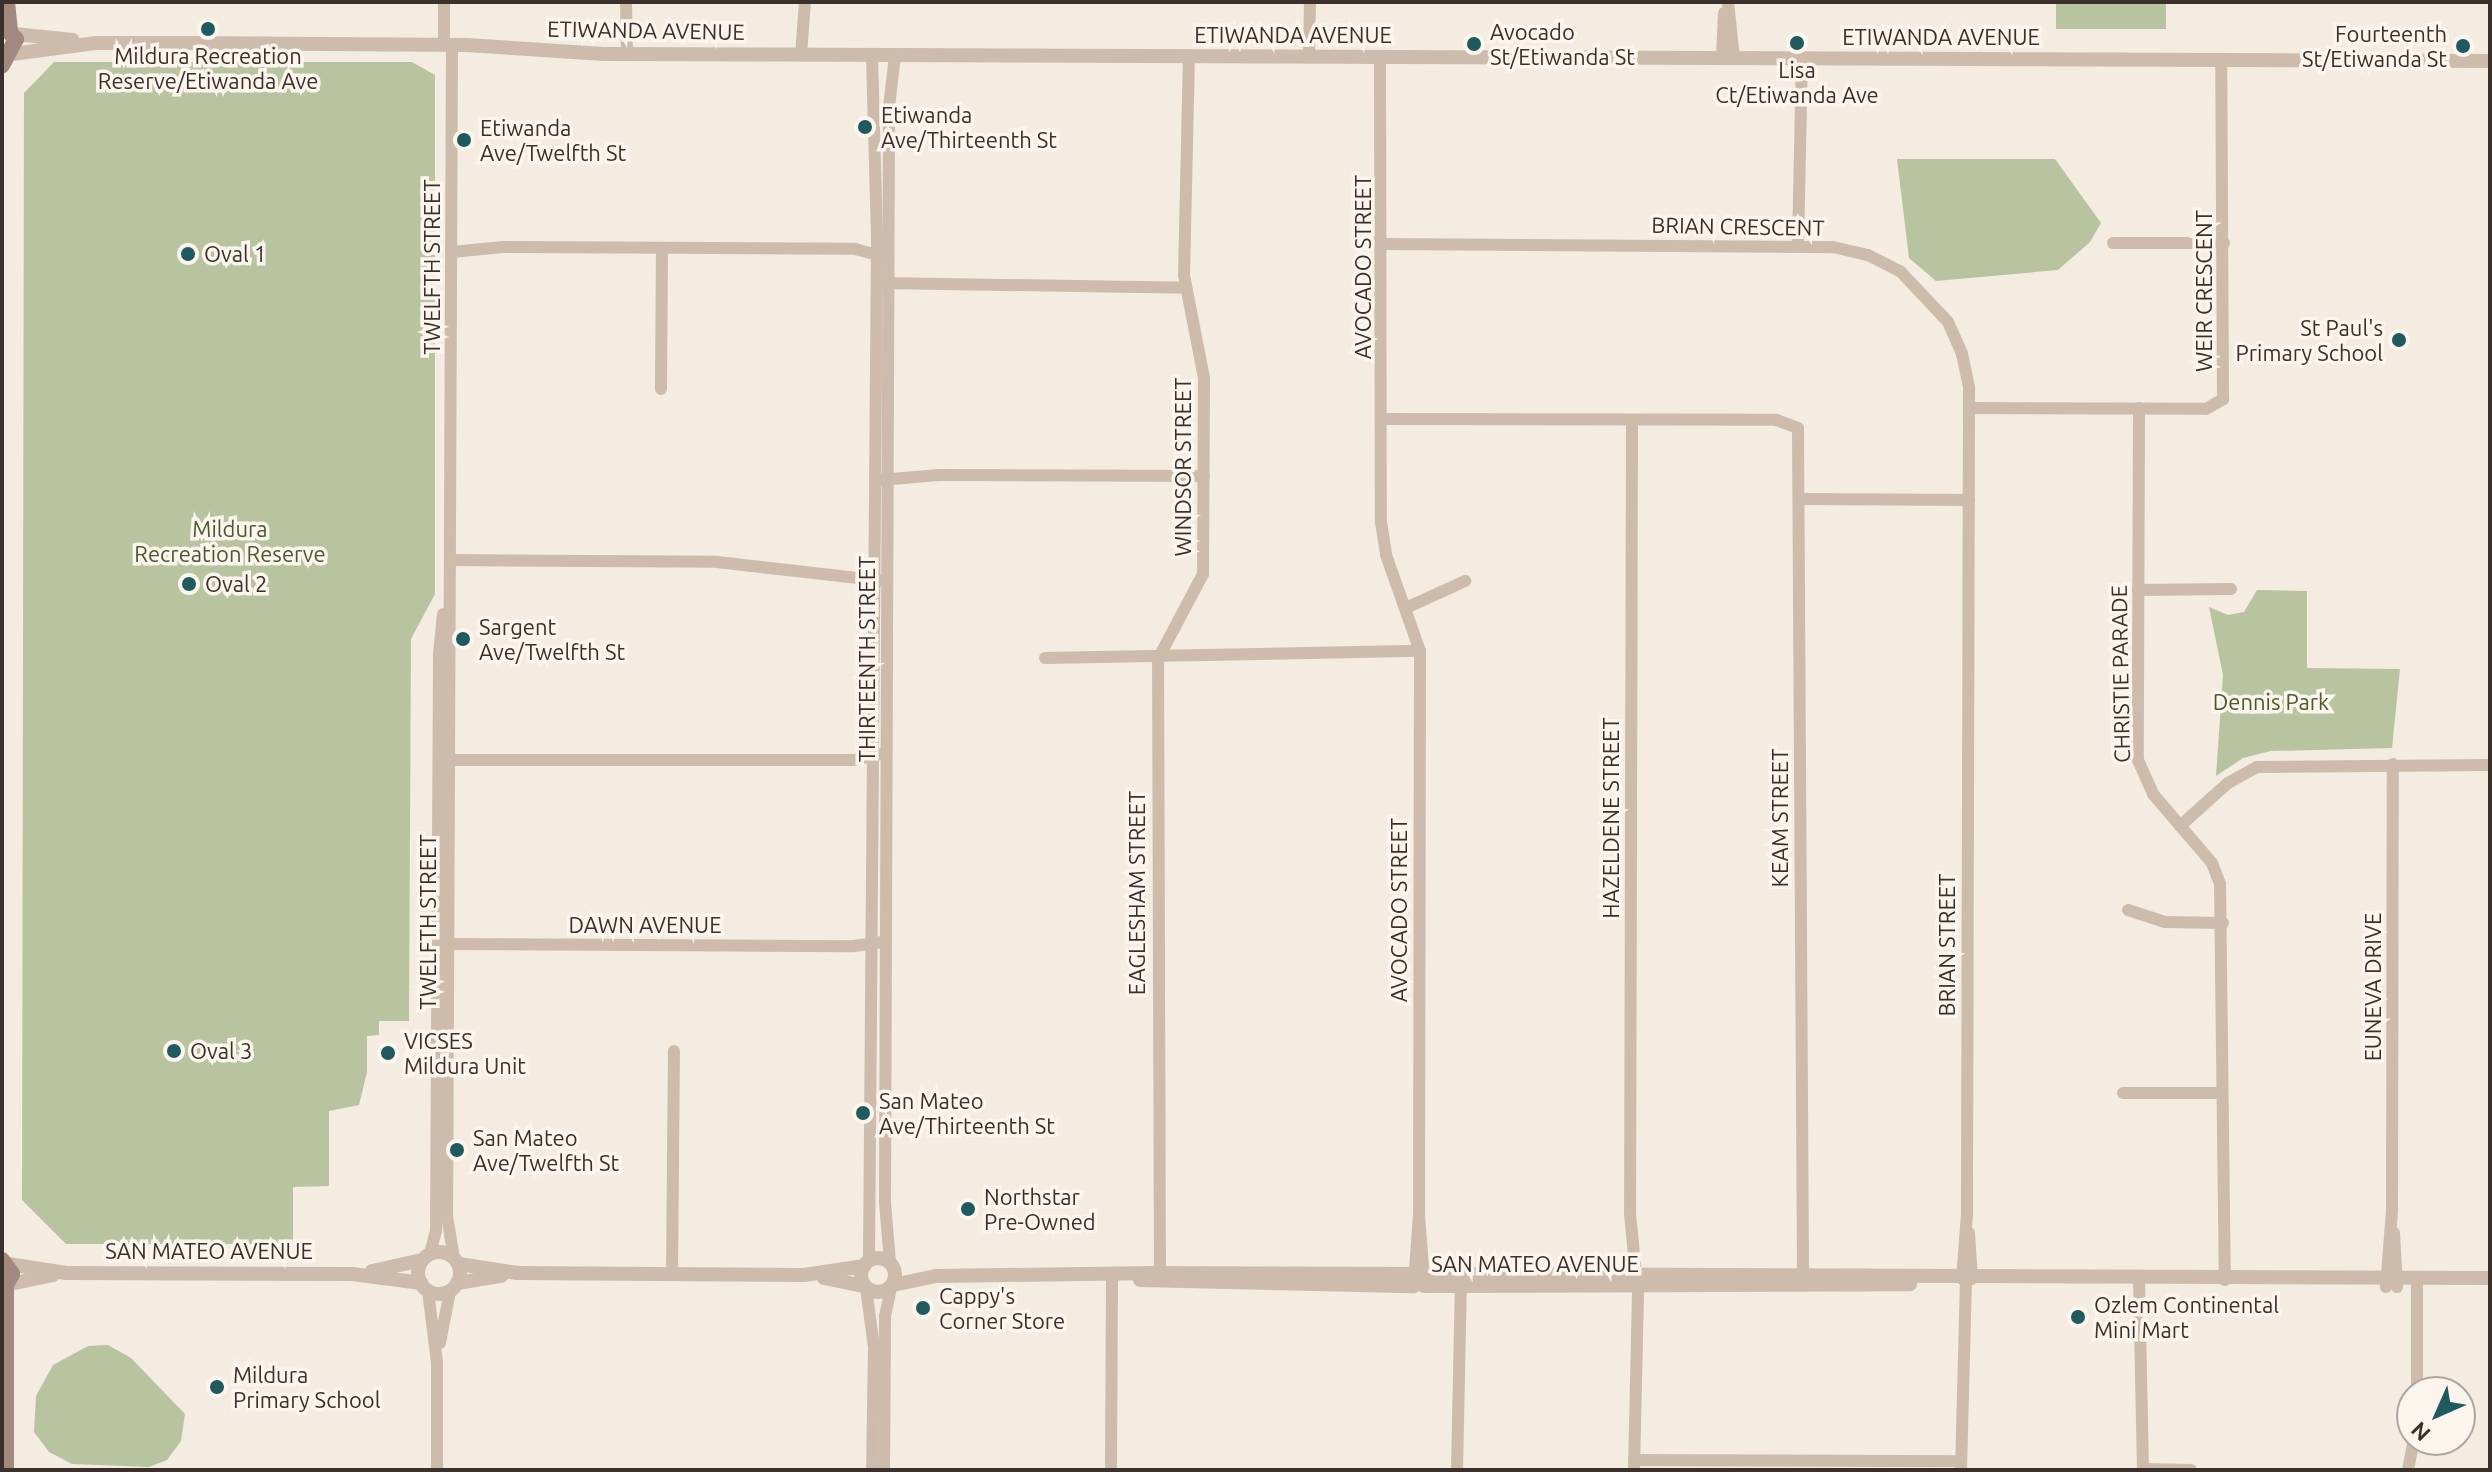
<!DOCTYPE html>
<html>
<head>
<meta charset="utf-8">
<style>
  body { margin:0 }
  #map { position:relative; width:2492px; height:1472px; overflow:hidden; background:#f4ebe1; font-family:Ubuntu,sans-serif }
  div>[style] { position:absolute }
  .green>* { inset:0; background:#b8c4a0; transform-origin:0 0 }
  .minor>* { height:12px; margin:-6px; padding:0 6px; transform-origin:6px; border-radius:6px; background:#cdbbac }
  .tertiary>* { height:14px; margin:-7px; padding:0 7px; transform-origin:7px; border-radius:7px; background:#cdbbac }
  .tertiary>.ring { margin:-7px; padding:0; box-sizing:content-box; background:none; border:14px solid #cdbbac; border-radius:50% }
  .secondary>* { height:16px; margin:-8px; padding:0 8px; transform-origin:8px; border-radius:8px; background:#a18a7d }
  .dots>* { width:22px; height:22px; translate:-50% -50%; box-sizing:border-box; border:4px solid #fbf5ee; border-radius:50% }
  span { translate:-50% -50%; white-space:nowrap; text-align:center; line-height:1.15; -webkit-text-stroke:7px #fbf5ee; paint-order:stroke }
  .street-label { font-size:22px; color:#3b302b }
  .poi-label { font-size:22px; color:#3b302b }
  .left { translate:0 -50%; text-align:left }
  .right { translate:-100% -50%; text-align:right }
  .park-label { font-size:22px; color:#4a5a2e }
  .frame { position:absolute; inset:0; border:4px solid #3b302b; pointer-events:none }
  .north { position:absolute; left:2396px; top:1376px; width:80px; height:80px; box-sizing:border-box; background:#fbf5ee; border:2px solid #aea6a0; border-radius:50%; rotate:225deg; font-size:22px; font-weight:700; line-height:32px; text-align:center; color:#3b302b }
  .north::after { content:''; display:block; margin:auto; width:28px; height:36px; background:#1f5a5e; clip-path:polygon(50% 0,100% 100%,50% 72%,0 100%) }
</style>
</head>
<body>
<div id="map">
  <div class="green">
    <i style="left:2056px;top:2px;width:110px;height:27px"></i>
    <i style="clip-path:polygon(54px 62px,412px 62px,435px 75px,435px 594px,411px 639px,409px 1021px,379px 1021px,379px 1035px,367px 1036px,367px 1072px,359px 1105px,329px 1111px,329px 1186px,293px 1187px,293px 1244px,66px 1244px,22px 1200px,24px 93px)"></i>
    <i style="clip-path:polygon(1897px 159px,2055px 159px,2101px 223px,2090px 242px,2058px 270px,1936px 281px,1909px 258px)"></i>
    <i style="clip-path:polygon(2257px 590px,2307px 591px,2307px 668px,2400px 669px,2392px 748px,2271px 751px,2243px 758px,2216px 776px,2223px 675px,2209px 607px,2228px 615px,2244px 612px)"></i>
    <i style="clip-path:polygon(108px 1345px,131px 1358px,185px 1414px,181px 1441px,167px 1460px,149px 1467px,72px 1464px,49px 1452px,34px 1432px,36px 1396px,53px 1365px,88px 1346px)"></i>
  </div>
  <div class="minor">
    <i style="left:444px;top:2px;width:43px;rotate:90deg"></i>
    <i style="left:626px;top:2px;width:52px;rotate:88.9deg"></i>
    <i style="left:1728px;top:2px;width:56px;rotate:83.9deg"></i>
    <i style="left:452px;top:45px;width:1171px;rotate:90.24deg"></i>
    <i style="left:447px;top:1216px;width:43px;rotate:80.5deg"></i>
    <i style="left:801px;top:55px;width:53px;rotate:-85.7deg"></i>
    <i style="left:1309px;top:57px;width:55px;rotate:-89deg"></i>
    <i style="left:1380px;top:57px;width:465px;rotate:89.9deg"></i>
    <i style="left:1381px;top:522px;width:33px;rotate:81deg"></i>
    <i style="left:1386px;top:555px;width:102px;rotate:70.5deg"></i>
    <i style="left:1420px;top:651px;width:564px;rotate:90.1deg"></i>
    <i style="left:1419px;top:1215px;width:65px;rotate:85.6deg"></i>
    <i style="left:1722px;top:58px;width:45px;rotate:-87.5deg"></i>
    <i style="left:2113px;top:243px;width:111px"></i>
    <i style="left:1383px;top:244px;width:450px;rotate:0.4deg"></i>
    <i style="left:1833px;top:247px;width:36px;rotate:13deg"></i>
    <i style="left:1868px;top:255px;width:36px;rotate:27deg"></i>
    <i style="left:1900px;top:271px;width:70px;rotate:46.7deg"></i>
    <i style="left:1948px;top:322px;width:35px;rotate:66deg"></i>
    <i style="left:1962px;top:354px;width:35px;rotate:78deg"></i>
    <i style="left:1969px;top:388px;width:826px;rotate:90.14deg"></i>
    <i style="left:1967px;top:1214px;width:65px;rotate:94.4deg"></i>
    <i style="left:1798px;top:246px;width:187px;rotate:-88.8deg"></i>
    <i style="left:452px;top:252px;width:51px;rotate:-5.6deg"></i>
    <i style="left:503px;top:247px;width:352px;rotate:0.3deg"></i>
    <i style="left:855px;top:249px;width:27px;rotate:15deg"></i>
    <i style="left:881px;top:283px;width:305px;rotate:0.9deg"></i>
    <i style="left:661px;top:389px;width:141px;rotate:-89.6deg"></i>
    <i style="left:1969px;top:408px;width:237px;rotate:0.2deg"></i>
    <i style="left:2206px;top:409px;width:20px;rotate:-30deg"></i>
    <i style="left:2223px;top:399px;width:339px;rotate:-90.3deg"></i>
    <i style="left:2139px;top:408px;width:352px;rotate:90.2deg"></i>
    <i style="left:2138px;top:760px;width:37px;rotate:66deg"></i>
    <i style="left:2153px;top:794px;width:91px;rotate:49.5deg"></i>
    <i style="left:2212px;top:863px;width:22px;rotate:69deg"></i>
    <i style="left:2220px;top:884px;width:396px;rotate:89.3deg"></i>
    <i style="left:1382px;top:419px;width:394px;rotate:0.1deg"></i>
    <i style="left:1776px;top:420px;width:23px;rotate:20deg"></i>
    <i style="left:1798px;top:428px;width:854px;rotate:89.66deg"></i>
    <i style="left:1632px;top:422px;width:792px;rotate:90.14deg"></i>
    <i style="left:1630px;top:1214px;width:80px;rotate:84.3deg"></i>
    <i style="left:1638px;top:1294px;width:176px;rotate:91.3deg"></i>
    <i style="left:880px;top:480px;width:59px;rotate:-4.8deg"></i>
    <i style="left:939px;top:475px;width:265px;rotate:0.2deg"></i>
    <i style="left:1801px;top:499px;width:168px;rotate:0.3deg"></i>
    <i style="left:452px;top:560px;width:265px;rotate:0.4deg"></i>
    <i style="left:717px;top:562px;width:167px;rotate:6.5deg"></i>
    <i style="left:2138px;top:590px;width:93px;rotate:-0.6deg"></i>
    <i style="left:1408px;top:607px;width:63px;rotate:-24.5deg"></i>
    <i style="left:1045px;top:658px;width:375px;rotate:-1.1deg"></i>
    <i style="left:441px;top:760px;width:413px"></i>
    <i style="left:854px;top:760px;width:29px;rotate:-12deg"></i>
    <i style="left:2180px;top:826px;width:64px;rotate:-41.9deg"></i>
    <i style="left:2228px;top:783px;width:33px;rotate:-29deg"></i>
    <i style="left:2257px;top:767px;width:233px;rotate:-0.5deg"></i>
    <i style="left:2128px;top:910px;width:39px;rotate:18deg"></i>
    <i style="left:2165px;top:922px;width:58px;rotate:1deg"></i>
    <i style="left:440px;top:944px;width:414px;rotate:0.3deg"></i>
    <i style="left:854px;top:946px;width:27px;rotate:-8deg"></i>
    <i style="left:2123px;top:1093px;width:98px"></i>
    <i style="left:1969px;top:1233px;width:46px;rotate:86.3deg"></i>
    <i style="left:2394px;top:1233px;width:54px;rotate:86.8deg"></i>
    <i style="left:430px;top:1253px;width:23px;rotate:-75deg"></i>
    <i style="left:436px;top:1231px;width:577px;rotate:-89.7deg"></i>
    <i style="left:439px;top:654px;width:40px;rotate:-84.3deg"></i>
    <i style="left:869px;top:1260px;width:1024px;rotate:-89.55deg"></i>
    <i style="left:877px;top:236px;width:180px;rotate:-91.6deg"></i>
    <i style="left:890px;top:1262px;width:60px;rotate:-94.8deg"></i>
    <i style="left:885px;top:1202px;width:1095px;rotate:-89.79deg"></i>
    <i style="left:889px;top:107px;width:51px;rotate:-83.3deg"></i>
    <i style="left:672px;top:1274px;width:223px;rotate:-89.5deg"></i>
    <i style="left:2139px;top:1279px;width:191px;rotate:88.8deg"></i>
    <i style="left:1160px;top:1280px;width:621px;rotate:-90.18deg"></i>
    <i style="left:1158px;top:659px;width:96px;rotate:-62.1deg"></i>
    <i style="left:1203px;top:574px;width:196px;rotate:-89.7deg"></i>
    <i style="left:1204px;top:378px;width:105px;rotate:-101deg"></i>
    <i style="left:1184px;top:275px;width:218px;rotate:-88.7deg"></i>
    <i style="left:1414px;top:1284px;width:69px;rotate:-85.9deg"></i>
    <i style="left:2386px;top:1287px;width:77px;rotate:-85.5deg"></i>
    <i style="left:2392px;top:1210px;width:446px;rotate:-89.9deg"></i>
    <i style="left:866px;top:1288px;width:60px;rotate:82.3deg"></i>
    <i style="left:874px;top:1347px;width:123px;rotate:90.9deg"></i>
    <i style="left:428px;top:1291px;width:72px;rotate:82.8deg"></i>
    <i style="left:437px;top:1362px;width:108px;rotate:90deg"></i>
    <i style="left:440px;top:1343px;width:53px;rotate:-79.1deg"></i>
    <i style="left:2417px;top:1392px;width:114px;rotate:-90deg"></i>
    <i style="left:1634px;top:1460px;width:327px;rotate:0.2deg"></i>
    <i style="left:2143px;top:1469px;width:48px;rotate:1.2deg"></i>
    <i style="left:884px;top:1470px;width:154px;rotate:-89.6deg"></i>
    <i style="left:885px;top:1316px;width:29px;rotate:-78deg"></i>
    <i style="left:1111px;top:1470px;width:194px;rotate:-89.7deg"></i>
    <i style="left:1457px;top:1470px;width:193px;rotate:-88.8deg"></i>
    <i style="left:1961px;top:1470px;width:191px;rotate:-88.5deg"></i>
    <i style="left:2408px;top:1470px;width:31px;rotate:-79deg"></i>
  </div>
  <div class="tertiary">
    <i style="left:14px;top:34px;width:59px;rotate:5.8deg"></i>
    <i style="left:12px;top:54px;width:86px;rotate:-7.4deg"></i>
    <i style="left:97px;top:43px;width:90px"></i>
    <i style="left:187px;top:43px;width:279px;rotate:0.4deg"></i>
    <i style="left:466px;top:45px;width:138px;rotate:3.7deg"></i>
    <i style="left:604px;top:54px;width:1886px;rotate:0.21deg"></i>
    <i class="ring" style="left:418px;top:1252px;width:28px;height:28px"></i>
    <i class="ring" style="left:861px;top:1258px;width:20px;height:20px"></i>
    <i style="left:8px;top:1264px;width:59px;rotate:8.8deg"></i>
    <i style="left:66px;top:1273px;width:286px;rotate:0.2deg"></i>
    <i style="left:352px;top:1274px;width:70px;rotate:7.4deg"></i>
    <i style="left:459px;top:1264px;width:59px;rotate:8.8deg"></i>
    <i style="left:517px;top:1273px;width:287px;rotate:0.4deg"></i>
    <i style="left:804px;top:1275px;width:61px;rotate:-8.5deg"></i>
    <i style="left:372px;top:1271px;width:51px;rotate:-12.4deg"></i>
    <i style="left:824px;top:1278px;width:41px;rotate:11.3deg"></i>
    <i style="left:1140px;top:1280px;width:274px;rotate:1.3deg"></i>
    <i style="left:457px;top:1283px;width:45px;rotate:-9deg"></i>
    <i style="left:10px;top:1284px;width:44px;rotate:-11.8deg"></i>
    <i style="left:893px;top:1285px;width:44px;rotate:-11.8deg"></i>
    <i style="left:936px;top:1276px;width:215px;rotate:-0.8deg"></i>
    <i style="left:1151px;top:1273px;width:1339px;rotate:0.21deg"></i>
    <i style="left:1424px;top:1286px;width:486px;rotate:-0.2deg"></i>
  </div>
  <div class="secondary">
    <i style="left:7px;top:2px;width:27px;rotate:84deg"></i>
    <i style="left:2px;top:25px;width:20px;rotate:45deg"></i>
    <i style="left:16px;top:39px;width:30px;rotate:118deg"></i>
    <i style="left:2px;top:1260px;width:17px;rotate:54deg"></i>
    <i style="left:12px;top:1274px;width:21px;rotate:119deg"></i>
    <i style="left:6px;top:1290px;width:180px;rotate:90deg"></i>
  </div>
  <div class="dots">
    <i style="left:208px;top:29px;background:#1f5a5e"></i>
    <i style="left:1797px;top:43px;background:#1f5a5e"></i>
    <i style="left:1474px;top:44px;background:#1f5a5e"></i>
    <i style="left:2463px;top:46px;background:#1f5a5e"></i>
    <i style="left:865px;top:127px;background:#1f5a5e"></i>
    <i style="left:464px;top:140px;background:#1f5a5e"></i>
    <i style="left:188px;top:254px;background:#1f5a5e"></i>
    <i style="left:2399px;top:340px;background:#1f5a5e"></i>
    <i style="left:189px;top:584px;background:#1f5a5e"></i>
    <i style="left:463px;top:639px;background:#1f5a5e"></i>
    <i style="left:174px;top:1051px;background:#1f5a5e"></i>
    <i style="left:388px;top:1053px;background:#1f5a5e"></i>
    <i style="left:863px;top:1113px;background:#1f5a5e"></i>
    <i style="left:457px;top:1150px;background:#1f5a5e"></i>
    <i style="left:968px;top:1209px;background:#1f5a5e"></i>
    <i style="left:923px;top:1308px;background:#1f5a5e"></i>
    <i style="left:2078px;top:1317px;background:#1f5a5e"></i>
    <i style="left:217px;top:1387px;background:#1f5a5e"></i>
  </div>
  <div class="street-label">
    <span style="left:646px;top:30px;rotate:1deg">ETIWANDA AVENUE</span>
    <span style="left:1293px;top:35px">ETIWANDA AVENUE</span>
    <span style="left:1941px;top:37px">ETIWANDA AVENUE</span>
    <span style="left:1738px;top:226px;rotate:1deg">BRIAN CRESCENT</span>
    <span style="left:432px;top:267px;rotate:-90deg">TWELFTH STREET</span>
    <span style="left:1363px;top:267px;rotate:-90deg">AVOCADO STREET</span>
    <span style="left:2204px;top:291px;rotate:-90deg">WEIR CRESCENT</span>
    <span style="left:1183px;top:467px;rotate:-90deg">WINDSOR STREET</span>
    <span style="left:867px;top:659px;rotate:-90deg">THIRTEENTH STREET</span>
    <span style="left:2120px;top:674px;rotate:-91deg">CHRISTIE PARADE</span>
    <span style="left:1611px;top:818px;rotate:-90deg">HAZELDENE STREET</span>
    <span style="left:1780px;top:818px;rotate:-90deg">KEAM STREET</span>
    <span style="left:1137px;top:893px;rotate:-90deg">EAGLESHAM STREET</span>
    <span style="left:1399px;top:910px;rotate:-90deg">AVOCADO STREET</span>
    <span style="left:428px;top:922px;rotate:-90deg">TWELFTH STREET</span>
    <span style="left:645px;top:925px">DAWN AVENUE</span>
    <span style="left:1947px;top:945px;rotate:-90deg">BRIAN STREET</span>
    <span style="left:2373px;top:987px;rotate:-90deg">EUNEVA DRIVE</span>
    <span style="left:209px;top:1251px">SAN MATEO AVENUE</span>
    <span style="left:1535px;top:1264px">SAN MATEO AVENUE</span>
  </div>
  <div class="poi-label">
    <span class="left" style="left:1490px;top:44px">Avocado<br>St/Etiwanda St</span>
    <span class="right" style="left:2447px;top:46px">Fourteenth<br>St/Etiwanda St</span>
    <span style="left:208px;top:68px">Mildura Recreation<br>Reserve/Etiwanda Ave</span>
    <span style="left:1797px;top:82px">Lisa<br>Ct/Etiwanda Ave</span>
    <span class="left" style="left:881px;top:127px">Etiwanda<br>Ave/Thirteenth St</span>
    <span class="left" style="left:480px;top:140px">Etiwanda<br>Ave/Twelfth St</span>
    <span class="left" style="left:204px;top:254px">Oval 1</span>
    <span class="right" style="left:2383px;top:340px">St Paul's<br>Primary School</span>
    <span class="left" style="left:205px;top:584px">Oval 2</span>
    <span class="left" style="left:479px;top:639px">Sargent<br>Ave/Twelfth St</span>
    <span class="left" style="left:404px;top:1053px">VICSES<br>Mildura Unit</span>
    <span class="left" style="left:190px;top:1051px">Oval 3</span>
    <span class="left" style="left:879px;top:1113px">San Mateo<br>Ave/Thirteenth St</span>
    <span class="left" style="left:473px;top:1150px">San Mateo<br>Ave/Twelfth St</span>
    <span class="left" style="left:984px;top:1209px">Northstar<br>Pre-Owned</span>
    <span class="left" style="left:939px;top:1308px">Cappy's<br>Corner Store</span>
    <span class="left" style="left:2094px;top:1317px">Ozlem Continental<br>Mini Mart</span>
    <span class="left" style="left:233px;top:1387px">Mildura<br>Primary School</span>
  </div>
  <div class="park-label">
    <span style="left:230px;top:541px">Mildura<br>Recreation Reserve</span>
    <span style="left:2271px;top:702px">Dennis Park</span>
  </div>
  <div class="frame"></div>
  <div class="north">N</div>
</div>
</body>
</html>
